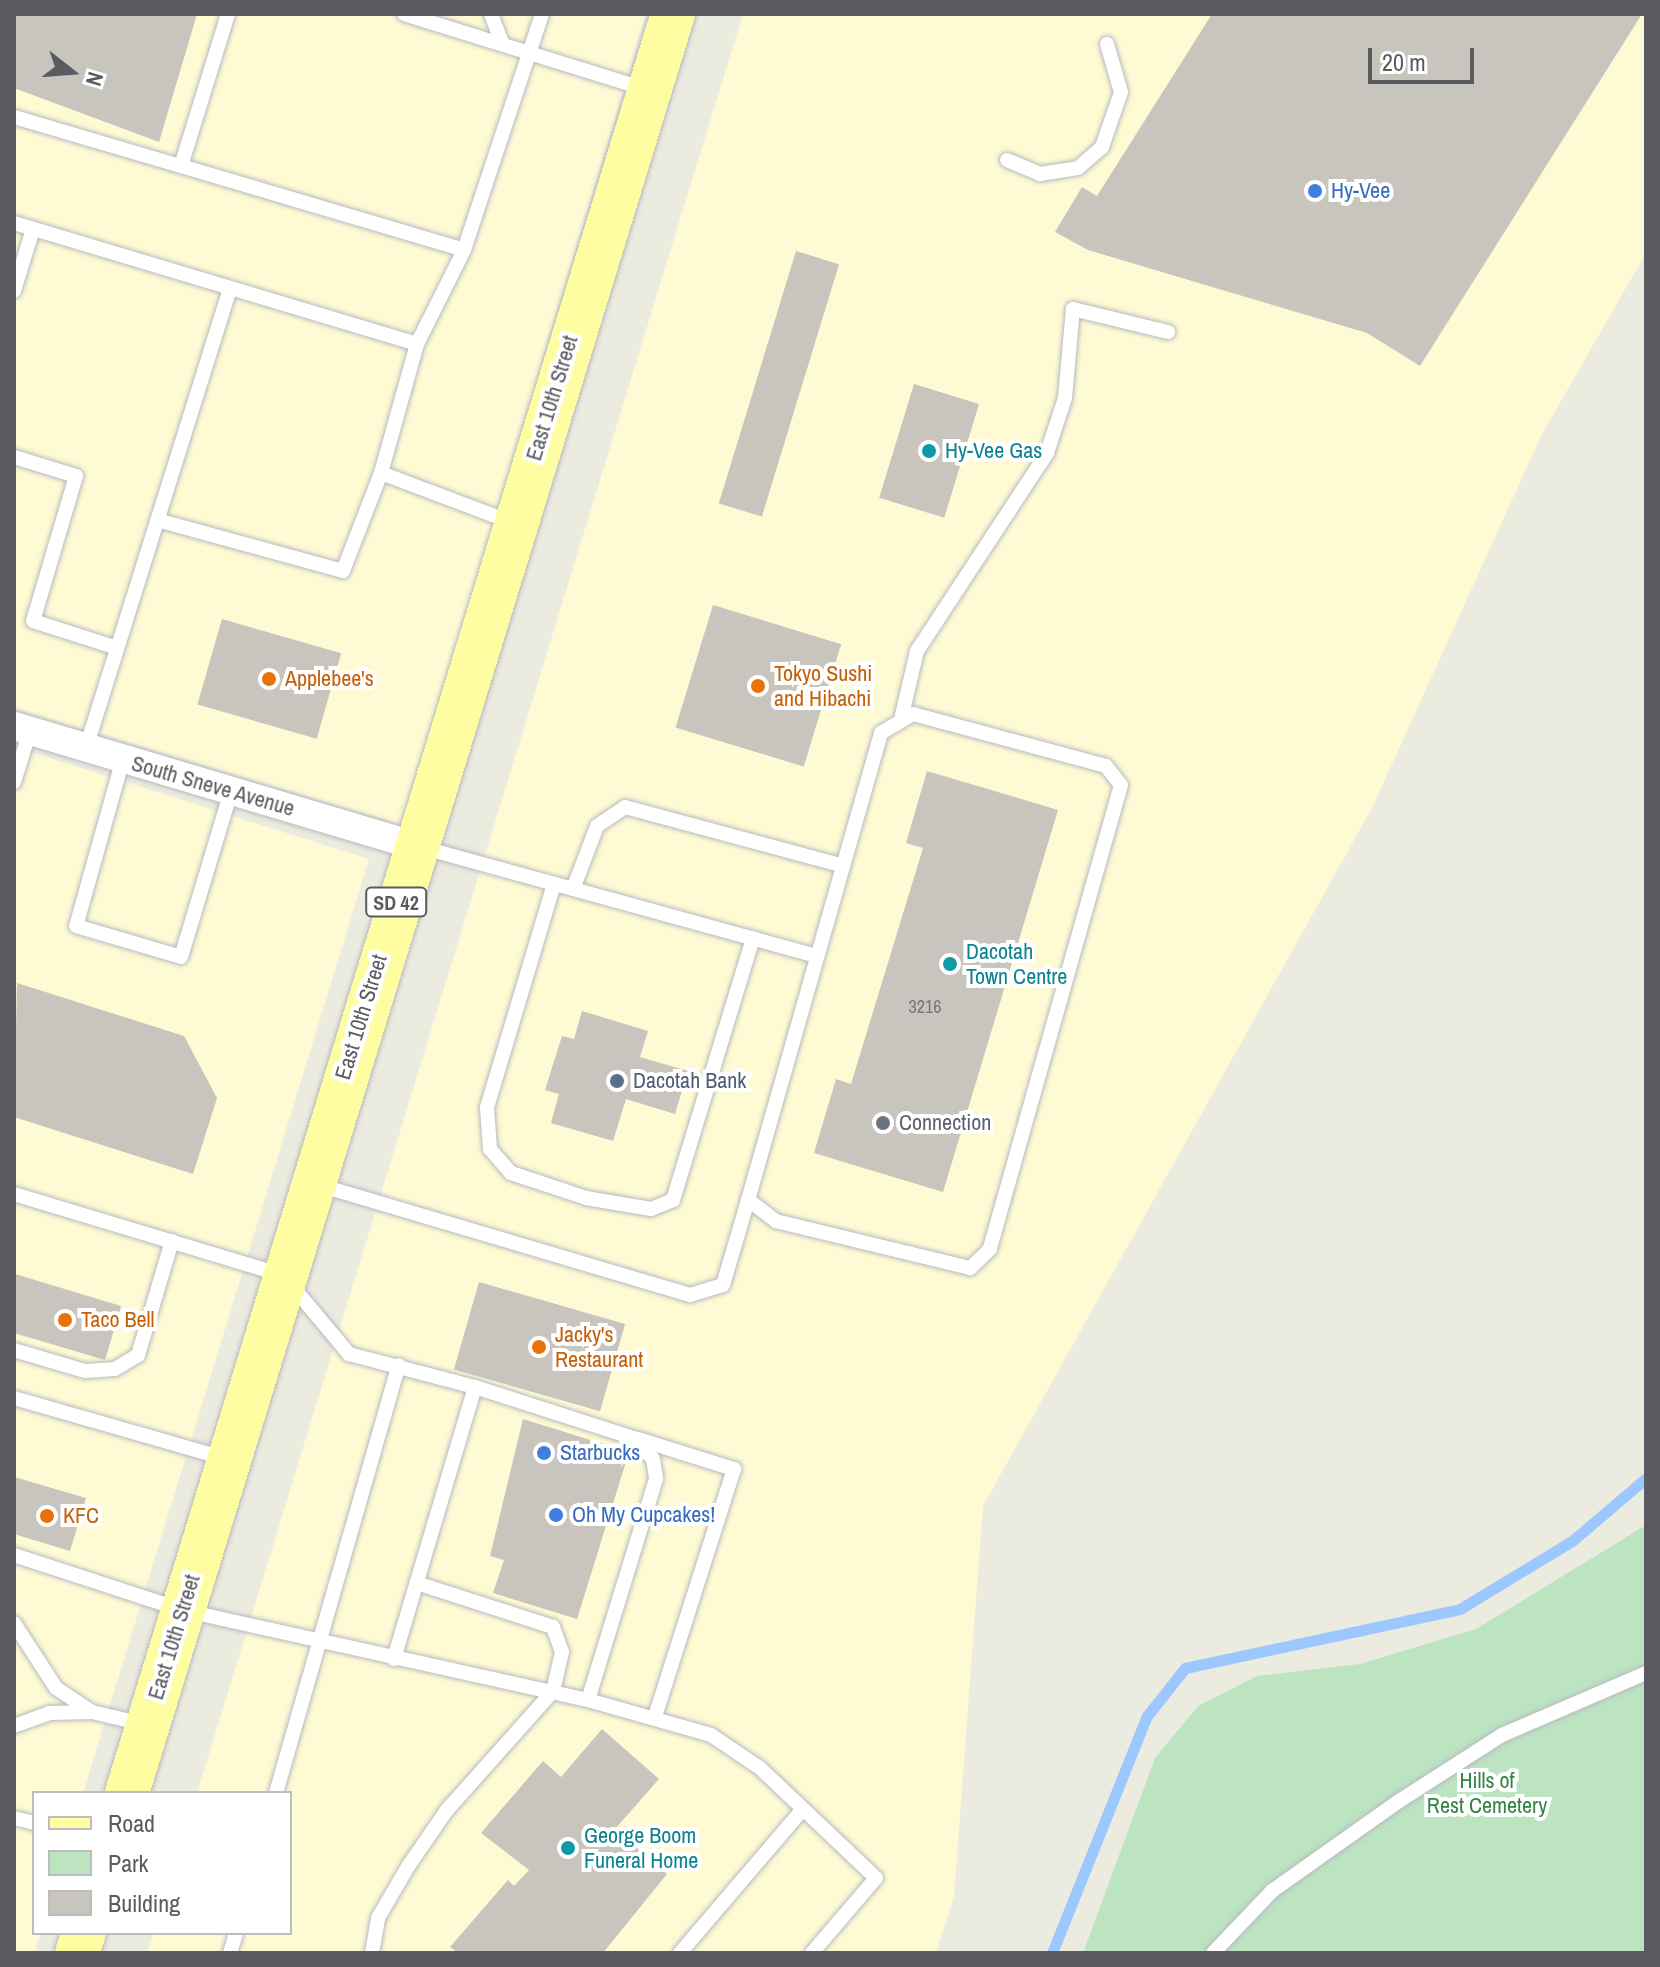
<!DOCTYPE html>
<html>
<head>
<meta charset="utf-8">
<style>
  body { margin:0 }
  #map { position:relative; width:1660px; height:1967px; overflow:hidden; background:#ecebe0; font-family:"Archivo Narrow",sans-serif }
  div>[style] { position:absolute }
  .commercial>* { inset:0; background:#fdfad4 }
  .green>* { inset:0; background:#bce4c1 }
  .stream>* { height:11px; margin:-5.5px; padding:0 5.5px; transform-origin:5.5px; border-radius:5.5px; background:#9dc7ff }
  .building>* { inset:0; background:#c7c5bd; transform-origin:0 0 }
  .roads { filter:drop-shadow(0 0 2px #b8b9bf) drop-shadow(0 0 2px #b8b9bf) }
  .lane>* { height:14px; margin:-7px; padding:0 7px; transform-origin:7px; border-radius:7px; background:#fff }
  .street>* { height:28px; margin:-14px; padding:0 14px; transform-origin:14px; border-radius:14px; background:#fff }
  .primary>* { height:44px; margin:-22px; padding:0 22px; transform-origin:22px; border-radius:22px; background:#fffda2 }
  .dots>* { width:22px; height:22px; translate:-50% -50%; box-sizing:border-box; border:4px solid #fff; border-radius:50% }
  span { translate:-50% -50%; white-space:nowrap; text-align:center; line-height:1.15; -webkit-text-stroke:8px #fff; paint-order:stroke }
  .number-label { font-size:18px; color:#747678 }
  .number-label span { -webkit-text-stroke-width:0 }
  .shield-label span { padding:2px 6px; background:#fff; border:2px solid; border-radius:6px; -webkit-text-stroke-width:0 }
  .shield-label { font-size:20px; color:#595b61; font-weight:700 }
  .shop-label { font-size:22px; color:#366cbe }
  .left { translate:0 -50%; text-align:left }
  .street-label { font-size:22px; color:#595b61 }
  .culture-label { font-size:22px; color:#0d838f }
  .food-label { font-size:22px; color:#c56008 }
  .service-label { font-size:22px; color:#4e5e75 }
  .worship-label { font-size:22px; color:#5b616d }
  .park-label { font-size:22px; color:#358444 }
  .frame { position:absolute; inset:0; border:16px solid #595b61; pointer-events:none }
  .legend { position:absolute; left:32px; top:1791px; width:260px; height:144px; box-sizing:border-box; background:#fff; border:2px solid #bdbdc0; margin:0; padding:10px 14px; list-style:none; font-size:24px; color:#595b61 }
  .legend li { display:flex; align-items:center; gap:16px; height:40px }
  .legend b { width:40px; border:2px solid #bdbdc0 }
  .north { position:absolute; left:32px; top:32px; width:80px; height:80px; -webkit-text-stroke:6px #fff; paint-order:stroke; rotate:107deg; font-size:22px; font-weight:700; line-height:32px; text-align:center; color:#595b61 }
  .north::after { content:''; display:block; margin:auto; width:28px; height:36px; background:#595b61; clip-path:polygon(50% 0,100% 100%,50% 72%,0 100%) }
  .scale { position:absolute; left:1368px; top:48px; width:106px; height:36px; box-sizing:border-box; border:4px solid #595b61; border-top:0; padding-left:10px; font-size:24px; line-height:28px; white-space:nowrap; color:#595b61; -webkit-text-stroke:6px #fff; paint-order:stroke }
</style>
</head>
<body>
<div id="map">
  <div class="commercial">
    <i style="clip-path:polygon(14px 14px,646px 14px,403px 825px,14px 708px)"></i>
    <i style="clip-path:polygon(743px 14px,1646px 14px,1646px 253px,1541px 436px,1373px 806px,983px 1506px,954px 1897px,936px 1953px,147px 1953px,153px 1933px,290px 1933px,290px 1793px,197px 1793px)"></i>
    <i style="clip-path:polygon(14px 747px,369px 859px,83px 1793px,34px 1793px,34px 1933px,41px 1933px,34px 1953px,14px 1953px)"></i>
  </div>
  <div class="green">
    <i style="clip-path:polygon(1646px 1525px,1646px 1953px,1083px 1953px,1155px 1758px,1198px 1706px,1257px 1676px,1360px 1664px,1476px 1629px)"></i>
  </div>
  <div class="stream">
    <i style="left:1052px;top:1953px;width:255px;rotate:-68.2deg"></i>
    <i style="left:1147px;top:1716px;width:61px;rotate:-51.6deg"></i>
    <i style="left:1185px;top:1668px;width:281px;rotate:-12.1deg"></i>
    <i style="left:1460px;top:1609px;width:131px;rotate:-31.3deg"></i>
    <i style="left:1572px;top:1541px;width:97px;rotate:-40.4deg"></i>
  </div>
  <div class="building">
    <i style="clip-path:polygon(14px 14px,197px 14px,159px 142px,14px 88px)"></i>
    <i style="clip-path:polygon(1212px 14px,1642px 14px,1420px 366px,1367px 333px,1088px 250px,1055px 232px,1082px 187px,1097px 196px)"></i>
    <i style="left:796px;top:251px;width:45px;height:264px;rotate:17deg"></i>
    <i style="left:914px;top:384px;width:68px;height:119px;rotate:17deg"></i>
    <i style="left:713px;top:605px;width:134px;height:128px;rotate:17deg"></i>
    <i style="left:222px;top:619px;width:124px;height:89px;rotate:16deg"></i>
    <i style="clip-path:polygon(927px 771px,1058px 810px,943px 1192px,814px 1153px,836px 1079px,851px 1084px,923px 848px,906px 843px)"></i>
    <i style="clip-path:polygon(17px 983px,184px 1036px,217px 1098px,193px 1174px,14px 1117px)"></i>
    <i style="clip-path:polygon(582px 1011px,648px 1031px,640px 1057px,688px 1071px,675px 1114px,626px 1099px,613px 1141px,551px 1123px,559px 1094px,545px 1090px,562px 1036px,574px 1039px)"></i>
    <i style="clip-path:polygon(15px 1274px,121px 1306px,105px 1360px,14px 1333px)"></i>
    <i style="left:479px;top:1282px;width:152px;height:91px;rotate:16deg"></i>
    <i style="clip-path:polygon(523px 1419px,629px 1452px,577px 1619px,493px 1593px,504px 1560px,490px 1556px)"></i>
    <i style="clip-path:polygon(14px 1477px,86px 1498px,70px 1551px,14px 1534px)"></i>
    <i style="clip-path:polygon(602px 1729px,659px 1779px,615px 1829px,667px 1874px,603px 1953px,458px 1953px,450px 1947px,508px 1880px,514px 1886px,529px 1870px,481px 1833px,543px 1761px,561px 1777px)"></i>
  </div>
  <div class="roads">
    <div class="lane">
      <i style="left:404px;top:14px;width:252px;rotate:17.3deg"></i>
      <i style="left:491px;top:14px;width:31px;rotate:69deg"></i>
      <i style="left:14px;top:117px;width:174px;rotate:16.4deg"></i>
      <i style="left:181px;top:166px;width:159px;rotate:-72.8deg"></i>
      <i style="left:1007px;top:160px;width:36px;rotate:23deg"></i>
      <i style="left:1040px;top:174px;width:38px;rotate:-9deg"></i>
      <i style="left:1078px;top:168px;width:32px;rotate:-41deg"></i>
      <i style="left:1102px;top:147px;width:58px;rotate:-70.9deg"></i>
      <i style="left:1121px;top:92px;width:50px;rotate:-106.3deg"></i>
      <i style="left:181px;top:166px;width:295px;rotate:16.5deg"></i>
      <i style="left:464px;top:250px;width:249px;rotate:-71.7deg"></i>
      <i style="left:14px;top:223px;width:421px;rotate:16.7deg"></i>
      <i style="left:417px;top:344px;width:134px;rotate:105.6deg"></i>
      <i style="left:381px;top:473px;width:141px;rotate:20.7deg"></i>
      <i style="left:14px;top:291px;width:65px;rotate:-73deg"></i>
      <i style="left:417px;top:344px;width:105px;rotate:-63.4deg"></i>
      <i style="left:14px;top:457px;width:65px;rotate:17deg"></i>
      <i style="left:76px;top:476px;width:151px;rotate:106.5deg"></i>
      <i style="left:33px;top:621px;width:88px;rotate:17.8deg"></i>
      <i style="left:157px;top:520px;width:193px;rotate:15.3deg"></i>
      <i style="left:343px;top:571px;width:105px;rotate:-68.8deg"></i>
      <i style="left:913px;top:714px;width:200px;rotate:15.1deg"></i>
      <i style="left:1106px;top:766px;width:24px;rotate:52deg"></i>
      <i style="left:1121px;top:785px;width:482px;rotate:105.8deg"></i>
      <i style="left:990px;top:1249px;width:28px;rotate:136deg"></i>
      <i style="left:970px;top:1268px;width:200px;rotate:-166.4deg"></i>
      <i style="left:776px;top:1221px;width:35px;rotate:-143deg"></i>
      <i style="left:748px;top:1200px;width:486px;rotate:-74.1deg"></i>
      <i style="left:881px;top:733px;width:37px;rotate:-31deg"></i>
      <i style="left:902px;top:715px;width:66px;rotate:-76.8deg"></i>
      <i style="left:917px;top:651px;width:237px;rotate:-56.7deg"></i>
      <i style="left:1047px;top:453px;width:58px;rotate:-71.9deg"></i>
      <i style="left:1065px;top:398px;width:89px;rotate:-84.9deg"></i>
      <i style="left:1073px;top:309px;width:98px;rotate:13.6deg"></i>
      <i style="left:86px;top:748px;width:481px;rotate:-72.6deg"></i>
      <i style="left:123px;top:759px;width:173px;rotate:105.7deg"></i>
      <i style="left:76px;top:926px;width:109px;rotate:16.4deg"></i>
      <i style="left:181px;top:957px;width:173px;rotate:-73.2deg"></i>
      <i style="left:14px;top:782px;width:53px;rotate:-72.6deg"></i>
      <i style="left:421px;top:847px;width:407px;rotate:15.4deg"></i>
      <i style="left:554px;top:884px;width:234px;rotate:106.7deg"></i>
      <i style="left:487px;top:1108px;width:41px;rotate:85.8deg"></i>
      <i style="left:490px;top:1149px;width:32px;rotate:49deg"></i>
      <i style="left:511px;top:1173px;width:79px;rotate:18.4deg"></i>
      <i style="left:586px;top:1198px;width:66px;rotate:9.6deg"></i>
      <i style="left:651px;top:1209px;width:24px;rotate:-22deg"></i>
      <i style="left:673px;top:1200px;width:274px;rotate:-73deg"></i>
      <i style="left:573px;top:889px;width:67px;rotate:-69.1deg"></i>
      <i style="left:597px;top:826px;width:34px;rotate:-34deg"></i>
      <i style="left:625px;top:807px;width:223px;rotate:15.1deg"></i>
      <i style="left:319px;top:1185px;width:387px;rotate:16.5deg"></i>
      <i style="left:690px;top:1295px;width:34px;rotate:-17deg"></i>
      <i style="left:723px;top:1285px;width:89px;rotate:-73.6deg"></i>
      <i style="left:14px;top:1194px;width:281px;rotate:16.8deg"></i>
      <i style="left:283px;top:1275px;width:103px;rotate:50.1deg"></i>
      <i style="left:349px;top:1354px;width:130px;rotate:14.7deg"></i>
      <i style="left:475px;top:1387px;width:284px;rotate:106.6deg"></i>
      <i style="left:14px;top:1350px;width:74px;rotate:16.5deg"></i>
      <i style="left:85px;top:1371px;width:30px;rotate:-4deg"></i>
      <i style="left:115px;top:1369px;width:27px;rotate:-31deg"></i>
      <i style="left:138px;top:1355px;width:119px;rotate:-73.4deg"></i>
      <i style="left:475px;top:1387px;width:167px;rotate:17.8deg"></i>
      <i style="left:634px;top:1438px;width:28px;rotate:48deg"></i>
      <i style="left:653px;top:1459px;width:20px;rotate:81deg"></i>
      <i style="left:656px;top:1479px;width:231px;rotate:107.1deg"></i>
      <i style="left:14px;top:1398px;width:217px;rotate:16deg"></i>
      <i style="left:638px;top:1439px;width:101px;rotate:17.4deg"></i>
      <i style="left:734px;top:1469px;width:260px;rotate:107.7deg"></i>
      <i style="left:14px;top:1555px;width:177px;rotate:18.1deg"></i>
      <i style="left:182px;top:1610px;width:416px;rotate:12.5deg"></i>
      <i style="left:588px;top:1700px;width:128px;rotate:15.9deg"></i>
      <i style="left:711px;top:1735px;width:59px;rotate:34deg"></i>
      <i style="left:760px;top:1768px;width:160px;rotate:43.5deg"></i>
      <i style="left:876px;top:1878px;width:99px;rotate:130.5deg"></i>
      <i style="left:14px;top:1623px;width:77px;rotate:57.1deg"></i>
      <i style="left:56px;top:1688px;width:43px;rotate:33.7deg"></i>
      <i style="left:14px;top:1726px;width:37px;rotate:-20deg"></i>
      <i style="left:49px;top:1713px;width:43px;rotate:-1.3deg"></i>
      <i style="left:92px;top:1712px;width:52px;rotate:13.2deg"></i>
      <i style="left:276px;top:1793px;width:445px;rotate:-74deg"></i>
      <i style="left:14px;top:1818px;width:21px;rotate:14deg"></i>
      <i style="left:230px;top:1953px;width:21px;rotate:-73deg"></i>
      <i style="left:372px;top:1953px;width:36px;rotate:-80deg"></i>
      <i style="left:378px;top:1918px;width:61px;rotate:-59.7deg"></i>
      <i style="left:409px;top:1865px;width:67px;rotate:-55.4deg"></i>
      <i style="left:447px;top:1810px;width:159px;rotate:-48.3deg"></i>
      <i style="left:553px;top:1691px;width:40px;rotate:-77deg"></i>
      <i style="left:562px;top:1652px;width:27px;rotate:-110deg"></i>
      <i style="left:553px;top:1627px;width:143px;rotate:-162.1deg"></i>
      <i style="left:680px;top:1953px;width:189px;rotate:-49.5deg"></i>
      <i style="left:1213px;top:1953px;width:86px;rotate:-46.4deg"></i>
      <i style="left:1272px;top:1891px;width:156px;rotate:-35.3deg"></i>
      <i style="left:1399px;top:1801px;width:122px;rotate:-32.7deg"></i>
      <i style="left:1502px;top:1735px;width:157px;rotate:-23.3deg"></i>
    </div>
    <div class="street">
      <i style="left:14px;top:726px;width:416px;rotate:16.6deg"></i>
    </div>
    <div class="primary">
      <i style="left:127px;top:1793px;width:1861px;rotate:-72.94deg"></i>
      <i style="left:77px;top:1953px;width:21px;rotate:-71deg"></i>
    </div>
  </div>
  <div class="dots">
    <i style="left:1315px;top:191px;background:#3f7fe0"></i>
    <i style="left:929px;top:451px;background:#0f9aa8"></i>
    <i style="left:269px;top:679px;background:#e8710a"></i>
    <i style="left:758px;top:686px;background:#e8710a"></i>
    <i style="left:950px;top:964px;background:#0f9aa8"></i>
    <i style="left:617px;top:1081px;background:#5c6f8a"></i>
    <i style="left:883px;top:1123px;background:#6b7280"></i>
    <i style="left:65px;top:1320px;background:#e8710a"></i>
    <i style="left:539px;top:1347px;background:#e8710a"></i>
    <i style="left:544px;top:1453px;background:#3f7fe0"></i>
    <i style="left:556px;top:1515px;background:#3f7fe0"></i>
    <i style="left:47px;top:1516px;background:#e8710a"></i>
    <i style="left:568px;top:1848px;background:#0f9aa8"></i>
  </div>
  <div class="number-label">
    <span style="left:925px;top:1007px">3216</span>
  </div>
  <div class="shield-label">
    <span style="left:396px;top:902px">SD 42</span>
  </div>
  <div class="shop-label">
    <span class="left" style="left:1331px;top:191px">Hy-Vee</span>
    <span class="left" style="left:560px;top:1453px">Starbucks</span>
    <span class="left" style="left:572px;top:1515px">Oh My Cupcakes!</span>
  </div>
  <div class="street-label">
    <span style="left:552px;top:398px;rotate:-73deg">East 10th Street</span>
    <span style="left:213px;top:786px;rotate:16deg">South Sneve Avenue</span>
    <span style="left:361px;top:1017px;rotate:-73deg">East 10th Street</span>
    <span style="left:174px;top:1637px;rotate:-73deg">East 10th Street</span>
  </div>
  <div class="culture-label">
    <span class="left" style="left:945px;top:451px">Hy-Vee Gas</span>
    <span class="left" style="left:966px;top:964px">Dacotah<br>Town Centre</span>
    <span class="left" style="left:584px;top:1848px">George Boom<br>Funeral Home</span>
  </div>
  <div class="food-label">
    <span class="left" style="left:774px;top:686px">Tokyo Sushi<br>and Hibachi</span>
    <span class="left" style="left:285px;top:679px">Applebee's</span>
    <span class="left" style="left:81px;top:1320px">Taco Bell</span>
    <span class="left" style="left:555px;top:1347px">Jacky's<br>Restaurant</span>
    <span class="left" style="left:63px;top:1516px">KFC</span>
  </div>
  <div class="service-label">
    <span class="left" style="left:633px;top:1081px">Dacotah Bank</span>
  </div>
  <div class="worship-label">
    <span class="left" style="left:899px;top:1123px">Connection</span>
  </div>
  <div class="park-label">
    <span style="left:1487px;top:1793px">Hills of<br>Rest Cemetery</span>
  </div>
  <div class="frame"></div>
  <ul class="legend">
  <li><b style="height:10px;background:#fffda2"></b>Road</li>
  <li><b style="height:22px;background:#bce4c1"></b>Park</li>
  <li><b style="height:22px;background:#c7c5bd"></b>Building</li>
  </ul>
  <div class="north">N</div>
  <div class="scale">20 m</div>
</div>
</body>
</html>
